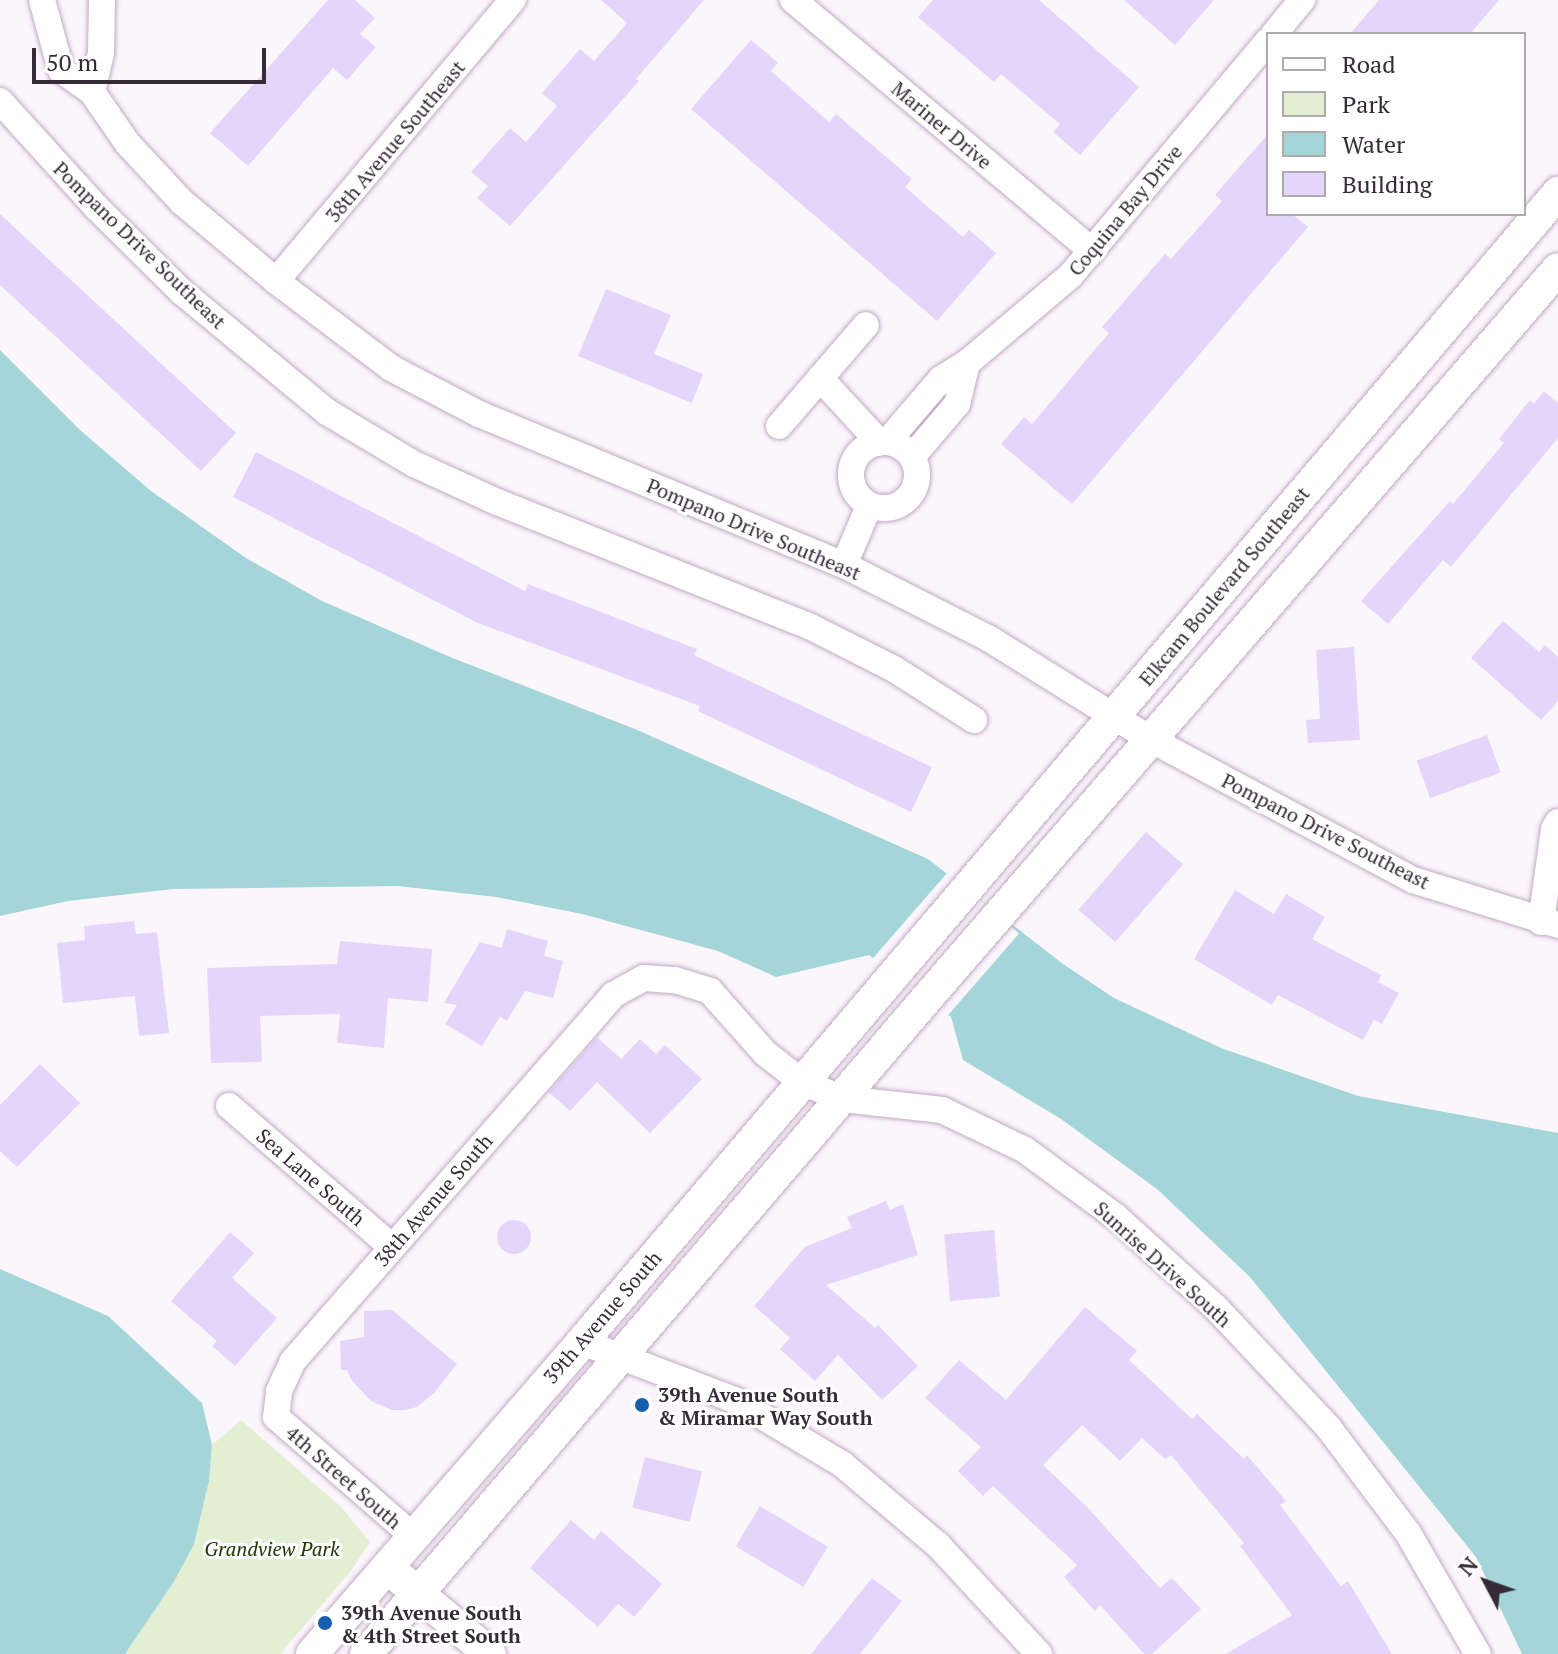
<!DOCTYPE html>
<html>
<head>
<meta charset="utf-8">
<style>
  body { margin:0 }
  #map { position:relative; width:1558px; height:1654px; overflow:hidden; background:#fbf6fb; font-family:"PT Serif",serif }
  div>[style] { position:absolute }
  .green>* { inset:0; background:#e3efd3 }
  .water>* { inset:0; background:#a3d5d9 }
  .pier>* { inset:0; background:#fbf6fb; transform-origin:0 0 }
  .building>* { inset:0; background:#e4d6fb; transform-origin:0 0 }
  .round { border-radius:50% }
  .roads { filter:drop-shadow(0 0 2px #c1a9c4) drop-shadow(0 0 2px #c1a9c4) }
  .minor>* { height:26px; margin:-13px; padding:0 13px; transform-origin:13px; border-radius:13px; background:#fff }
  .minor>.ring { margin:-13px; padding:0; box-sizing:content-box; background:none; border:26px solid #fff; border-radius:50% }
  .tertiary>* { height:32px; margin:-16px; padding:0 16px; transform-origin:16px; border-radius:16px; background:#fff }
  .dots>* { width:22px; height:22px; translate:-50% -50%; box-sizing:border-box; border:4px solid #fff; border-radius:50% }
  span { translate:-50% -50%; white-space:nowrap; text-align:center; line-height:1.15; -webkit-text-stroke:6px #fff; paint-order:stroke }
  .street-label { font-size:20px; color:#352b36 }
  .poi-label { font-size:20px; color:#352b36; font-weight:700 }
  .left { translate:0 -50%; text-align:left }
  .park-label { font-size:20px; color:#263700; font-style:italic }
  .legend { position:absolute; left:1266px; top:32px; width:260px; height:184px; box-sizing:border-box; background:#fff; border:2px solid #aeaaaf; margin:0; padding:10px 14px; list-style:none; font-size:24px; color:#352b36 }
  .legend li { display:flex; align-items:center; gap:16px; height:40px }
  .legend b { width:40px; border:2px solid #aeaaaf }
  .north { position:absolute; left:1446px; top:1542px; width:80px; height:80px; -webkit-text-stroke:6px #fff; paint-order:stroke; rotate:311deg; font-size:22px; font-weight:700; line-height:32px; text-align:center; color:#352b36 }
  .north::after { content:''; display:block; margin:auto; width:28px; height:36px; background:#352b36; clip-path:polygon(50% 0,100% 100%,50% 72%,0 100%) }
  .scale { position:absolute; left:32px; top:48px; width:234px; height:36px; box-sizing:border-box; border:4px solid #352b36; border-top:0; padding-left:10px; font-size:24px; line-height:28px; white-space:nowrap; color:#352b36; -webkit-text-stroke:6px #fff; paint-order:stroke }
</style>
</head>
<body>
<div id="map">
  <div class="green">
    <i style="clip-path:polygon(241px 1420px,342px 1508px,370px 1542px,351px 1571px,280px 1654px,125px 1654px,175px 1580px,194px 1544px,209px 1481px,212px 1445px)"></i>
  </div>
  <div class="water">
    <i style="clip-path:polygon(0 350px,80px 430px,151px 491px,246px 558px,322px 601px,450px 657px,635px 729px,928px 859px,1063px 964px,1114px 998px,1221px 1048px,1358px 1096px,1558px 1133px,1558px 1654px,1522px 1654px,1476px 1557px,1250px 1277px,1157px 1189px,1061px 1119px,963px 1060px,951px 1017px,869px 955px,776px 977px,718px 951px,582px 914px,496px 897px,398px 886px,173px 889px,68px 901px,0 916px)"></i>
    <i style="clip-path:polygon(0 1269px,108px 1316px,202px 1403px,212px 1445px,209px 1481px,194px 1544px,175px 1580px,125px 1654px,0 1654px)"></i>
  </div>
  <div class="pier">
    <i style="left:948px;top:872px;width:94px;height:118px;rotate:41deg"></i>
  </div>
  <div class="building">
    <i style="clip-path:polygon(328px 0,355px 0,375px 18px,360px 34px,376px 47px,347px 80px,333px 68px,248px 166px,210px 133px)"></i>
    <i style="clip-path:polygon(601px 0,704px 0,636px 79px,639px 81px,510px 226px,477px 198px,488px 186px,471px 172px,510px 128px,526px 142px,557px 106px,542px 93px,580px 49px,594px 61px,627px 23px)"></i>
    <i style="clip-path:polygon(933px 0,1039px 0,1139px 87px,1080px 155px,1053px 132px,1060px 124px,1001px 74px,994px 82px,918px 17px)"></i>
    <i style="clip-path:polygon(1124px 0,1214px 0,1175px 45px)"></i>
    <i style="clip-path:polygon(1379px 0,1499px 0,1470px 34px,1350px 34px)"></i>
    <i style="clip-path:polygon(751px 40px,778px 63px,771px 71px,829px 122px,836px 114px,912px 179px,905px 187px,963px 237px,969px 230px,996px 253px,937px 321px,691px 109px)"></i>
    <i style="clip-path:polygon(1268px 134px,1268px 214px,1292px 214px,1308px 227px,1072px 504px,1001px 444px,1024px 417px,1032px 424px,1109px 333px,1102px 327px,1165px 254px,1171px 259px,1222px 201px,1215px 195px)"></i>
    <i style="clip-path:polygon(0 214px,236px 433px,201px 471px,0 285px)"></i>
    <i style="clip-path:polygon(606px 289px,671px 315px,654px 354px,703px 374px,692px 403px,578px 356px)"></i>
    <i style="clip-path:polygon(1544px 391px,1558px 403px,1558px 438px,1451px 567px,1443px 560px,1388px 624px,1361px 601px,1450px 501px,1453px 504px,1504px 443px,1499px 439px,1530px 400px,1534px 404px)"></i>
    <i style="clip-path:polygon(256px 452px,525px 591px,528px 584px,697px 649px,694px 655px,932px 767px,911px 812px,698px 711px,700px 706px,478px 623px,233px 497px)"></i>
    <i style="clip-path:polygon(1503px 621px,1539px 652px,1545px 645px,1558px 657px,1558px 701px,1541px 720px,1471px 658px)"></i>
    <i style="clip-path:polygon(1354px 647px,1360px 740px,1308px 743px,1306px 720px,1320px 719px,1316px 650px)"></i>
    <i style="left:1487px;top:735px;width:40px;height:75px;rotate:70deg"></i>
    <i style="left:1146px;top:832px;width:49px;height:103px;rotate:41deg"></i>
    <i style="clip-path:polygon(1235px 890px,1274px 914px,1286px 894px,1325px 917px,1312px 939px,1381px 975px,1378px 982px,1399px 993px,1382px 1024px,1374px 1020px,1363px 1040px,1278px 995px,1272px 1005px,1194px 959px)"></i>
    <i style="clip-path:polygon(134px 921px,136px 934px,157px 932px,169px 1033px,139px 1036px,135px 996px,63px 1003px,57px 943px,85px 940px,84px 926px)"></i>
    <i style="clip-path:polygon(507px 929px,548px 941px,544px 956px,563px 961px,553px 998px,525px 991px,507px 1021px,500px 1017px,482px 1046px,445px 1024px,457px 1005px,444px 1003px,480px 942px,502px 948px)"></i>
    <i style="clip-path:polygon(340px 941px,432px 949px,428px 1002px,388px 998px,384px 1048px,337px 1043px,340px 1014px,260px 1016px,262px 1062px,211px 1063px,207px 968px,337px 964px)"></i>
    <i style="clip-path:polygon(597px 1037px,621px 1059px,640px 1039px,656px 1054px,665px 1045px,702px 1079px,650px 1133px,597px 1082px,570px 1111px,549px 1092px)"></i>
    <i style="clip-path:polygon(40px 1064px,80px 1103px,17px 1167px,0 1151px,0 1105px)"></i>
    <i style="clip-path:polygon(886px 1201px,890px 1210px,903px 1204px,918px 1255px,826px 1285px,875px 1328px,878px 1325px,918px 1366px,882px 1400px,838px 1355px,815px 1381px,780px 1349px,790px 1338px,754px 1306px,805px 1247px,852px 1228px,847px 1217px)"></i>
    <i class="round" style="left:497px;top:1220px;width:34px;height:34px"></i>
    <i style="left:994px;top:1230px;width:67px;height:50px;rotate:85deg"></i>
    <i style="clip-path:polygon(230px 1232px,254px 1253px,232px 1278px,277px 1318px,235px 1366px,212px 1346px,217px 1341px,171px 1301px)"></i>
    <i style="clip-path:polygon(1085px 1307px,1137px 1351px,1129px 1360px,1192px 1419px,1197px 1414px,1244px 1459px,1247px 1455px,1286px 1501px,1280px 1505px,1341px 1586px,1348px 1581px,1392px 1654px,1226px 1654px,1292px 1615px,1240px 1546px,1244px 1543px,1171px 1455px,1165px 1459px,1142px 1438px,1120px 1461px,1082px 1425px,1043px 1465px,1087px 1507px,1160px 1588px,1172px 1578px,1201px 1609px,1152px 1654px,1144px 1654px,1100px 1605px,1095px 1611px,1064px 1577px,1077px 1565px,993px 1486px,983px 1496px,958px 1471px,981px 1447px,925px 1398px,959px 1360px,1006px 1400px)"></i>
    <i style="clip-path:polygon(392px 1310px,457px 1364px,434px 1393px,417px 1407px,405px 1410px,392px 1410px,371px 1401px,352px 1381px,347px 1370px,341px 1370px,340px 1341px,364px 1337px,364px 1311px)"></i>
    <i style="left:645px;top:1457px;width:59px;height:52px;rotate:14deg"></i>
    <i style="left:760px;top:1506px;width:79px;height:47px;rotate:31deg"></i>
    <i style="clip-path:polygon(571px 1520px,594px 1540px,601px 1531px,662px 1584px,634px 1617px,618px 1604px,598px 1627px,530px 1568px)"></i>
    <i style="clip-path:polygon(872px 1578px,902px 1601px,860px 1654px,811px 1654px)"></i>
  </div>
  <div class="roads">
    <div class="minor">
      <i style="left:42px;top:0;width:73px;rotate:74.8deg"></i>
      <i style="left:61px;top:70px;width:38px;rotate:35deg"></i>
      <i style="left:92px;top:92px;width:63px;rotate:55.3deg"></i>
      <i style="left:128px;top:144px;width:79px;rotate:47deg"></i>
      <i style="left:182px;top:202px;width:123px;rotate:40deg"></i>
      <i style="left:276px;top:281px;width:144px;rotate:37.1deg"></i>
      <i style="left:391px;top:368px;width:99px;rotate:27.6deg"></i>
      <i style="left:479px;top:414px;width:395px;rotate:22.5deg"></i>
      <i style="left:844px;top:565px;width:161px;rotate:26.9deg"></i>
      <i style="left:988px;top:638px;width:191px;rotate:31.9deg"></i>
      <i style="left:1150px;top:739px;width:298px;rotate:28.2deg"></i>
      <i style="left:1413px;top:880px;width:152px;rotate:17.2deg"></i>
      <i style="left:793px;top:0;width:390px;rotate:40deg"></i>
      <i style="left:1274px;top:34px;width:44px;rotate:-50.5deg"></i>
      <i style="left:92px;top:92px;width:40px;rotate:-77deg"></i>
      <i style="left:101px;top:53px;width:53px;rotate:-88.9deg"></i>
      <i style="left:0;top:101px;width:144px;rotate:47.8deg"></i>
      <i style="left:97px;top:208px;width:120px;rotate:44.7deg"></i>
      <i style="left:182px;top:292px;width:188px;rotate:39.6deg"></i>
      <i style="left:327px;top:412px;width:101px;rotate:30.9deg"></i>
      <i style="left:414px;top:464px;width:91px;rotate:24.6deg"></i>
      <i style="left:497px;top:502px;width:336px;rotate:21.7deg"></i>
      <i style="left:809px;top:626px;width:95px;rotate:26.8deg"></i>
      <i style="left:894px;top:669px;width:95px;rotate:32.5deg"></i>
      <i style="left:276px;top:281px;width:368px;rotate:-49.9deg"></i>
      <i style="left:820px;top:378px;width:88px;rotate:47.3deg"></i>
      <i style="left:779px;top:426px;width:133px;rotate:-49.3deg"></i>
      <i class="ring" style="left:851px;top:442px;width:40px;height:40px"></i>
      <i style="left:887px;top:442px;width:83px;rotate:-49.4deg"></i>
      <i style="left:941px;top:379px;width:31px;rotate:-32deg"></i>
      <i style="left:967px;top:363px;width:136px;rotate:-40.2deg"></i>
      <i style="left:1071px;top:275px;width:306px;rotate:-49.9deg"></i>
      <i style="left:912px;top:457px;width:70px;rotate:-49.7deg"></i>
      <i style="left:957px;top:404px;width:42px;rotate:-76.3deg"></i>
      <i style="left:844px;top:565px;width:64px;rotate:-67deg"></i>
      <i style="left:1541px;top:922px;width:94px;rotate:-82deg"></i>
      <i style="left:1554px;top:829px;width:8px;rotate:-60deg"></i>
      <i style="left:229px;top:1106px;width:216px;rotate:40.9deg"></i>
      <i style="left:582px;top:1342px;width:164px;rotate:20.8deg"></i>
      <i style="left:735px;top:1400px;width:125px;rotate:30.9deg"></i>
      <i style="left:842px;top:1464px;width:126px;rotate:40.2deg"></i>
      <i style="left:938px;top:1545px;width:149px;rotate:47.2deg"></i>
      <i style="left:413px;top:1536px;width:181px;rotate:-139deg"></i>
      <i style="left:276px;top:1417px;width:26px;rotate:-83deg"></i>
      <i style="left:279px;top:1391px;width:33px;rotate:-65deg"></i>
      <i style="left:293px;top:1361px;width:486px;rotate:-48.8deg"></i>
      <i style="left:613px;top:995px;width:35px;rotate:-29deg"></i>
      <i style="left:644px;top:978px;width:31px;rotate:4deg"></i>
      <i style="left:675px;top:980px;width:37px;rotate:17deg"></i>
      <i style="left:710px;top:991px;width:83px;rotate:48.4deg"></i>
      <i style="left:765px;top:1053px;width:47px;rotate:38.1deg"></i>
      <i style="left:802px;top:1082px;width:44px;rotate:22.5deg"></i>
      <i style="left:843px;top:1099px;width:100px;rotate:6.3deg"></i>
      <i style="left:942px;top:1110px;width:92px;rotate:25.7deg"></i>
      <i style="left:1025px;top:1150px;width:112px;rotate:36.3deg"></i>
      <i style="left:1115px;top:1216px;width:137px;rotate:42.3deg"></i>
      <i style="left:1216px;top:1308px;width:163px;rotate:46.7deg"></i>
      <i style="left:1328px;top:1427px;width:133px;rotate:53deg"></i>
      <i style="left:1408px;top:1533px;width:140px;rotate:60deg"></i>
    </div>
    <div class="tertiary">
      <i style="left:401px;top:1579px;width:116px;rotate:40.1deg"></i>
      <i style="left:312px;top:1654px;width:413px;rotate:-49.1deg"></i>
      <i style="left:582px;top:1342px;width:1508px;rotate:-49.65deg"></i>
      <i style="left:366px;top:1654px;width:854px;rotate:-49.46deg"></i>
      <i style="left:921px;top:1005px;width:973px;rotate:-49.12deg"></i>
    </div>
  </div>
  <div class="dots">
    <i style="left:642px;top:1405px;background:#155fae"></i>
    <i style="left:325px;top:1623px;background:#155fae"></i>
  </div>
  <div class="street-label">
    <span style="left:942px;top:125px;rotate:40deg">Mariner Drive</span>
    <span style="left:395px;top:141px;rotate:-50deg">38th Avenue Southeast</span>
    <span style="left:1125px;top:210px;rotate:-50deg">Coquina Bay Drive</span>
    <span style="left:140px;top:245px;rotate:44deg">Pompano Drive Southeast</span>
    <span style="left:754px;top:529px;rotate:23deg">Pompano Drive Southeast</span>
    <span style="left:1224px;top:586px;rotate:-50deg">Elkcam Boulevard Southeast</span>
    <span style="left:1326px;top:831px;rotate:27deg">Pompano Drive Southeast</span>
    <span style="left:311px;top:1177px;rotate:41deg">Sea Lane South</span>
    <span style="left:433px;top:1200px;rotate:-49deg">38th Avenue South</span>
    <span style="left:1163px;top:1264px;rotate:42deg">Sunrise Drive South</span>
    <span style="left:602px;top:1317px;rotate:-49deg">39th Avenue South</span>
    <span style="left:344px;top:1477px;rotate:41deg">4th Street South</span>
  </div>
  <div class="poi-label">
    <span class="left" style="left:658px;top:1406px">39th Avenue South<br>&amp; Miramar Way South</span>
    <span class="left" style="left:341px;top:1624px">39th Avenue South<br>&amp; 4th Street South</span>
  </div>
  <div class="park-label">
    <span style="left:272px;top:1548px">Grandview Park</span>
  </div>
  <ul class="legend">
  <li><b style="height:10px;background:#fff"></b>Road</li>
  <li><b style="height:22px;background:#e3efd3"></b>Park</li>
  <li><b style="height:22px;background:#a3d5d9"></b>Water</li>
  <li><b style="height:22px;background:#e4d6fb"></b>Building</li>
  </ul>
  <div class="north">N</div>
  <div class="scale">50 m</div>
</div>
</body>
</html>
